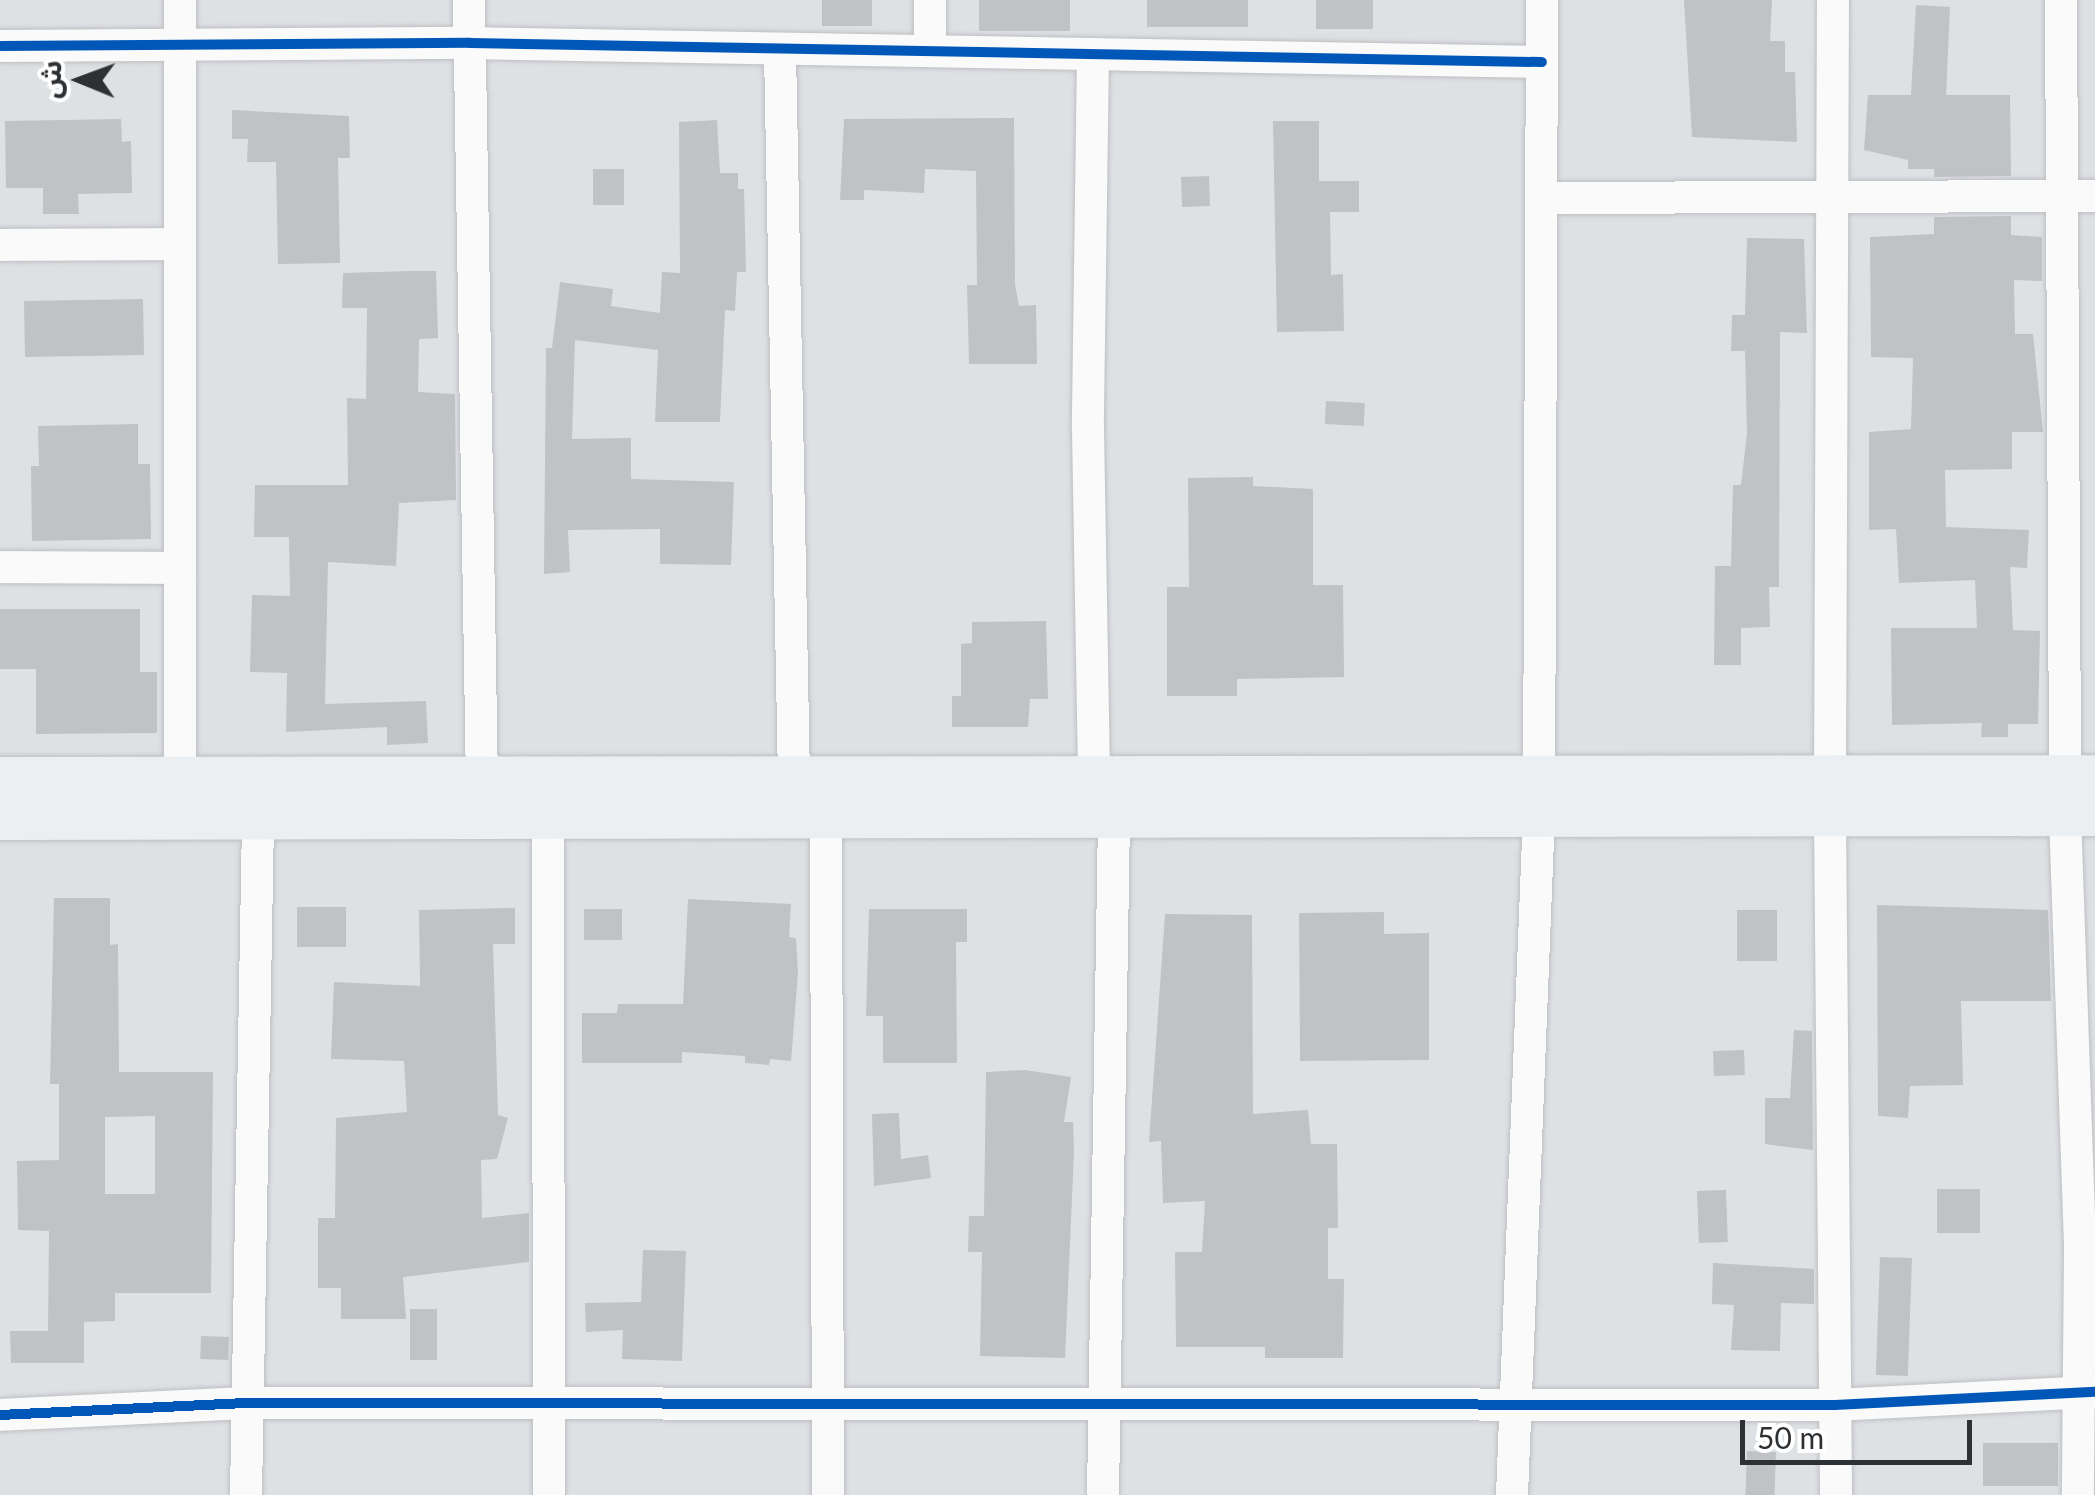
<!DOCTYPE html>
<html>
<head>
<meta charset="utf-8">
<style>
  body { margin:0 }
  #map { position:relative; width:2095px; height:1495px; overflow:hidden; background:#dee1e4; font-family:Lato,"Noto Sans Arabic",sans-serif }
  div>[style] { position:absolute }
  .building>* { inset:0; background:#c0c2c5; transform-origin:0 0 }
  .roads { filter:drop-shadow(0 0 2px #bdbfc2) drop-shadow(0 0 2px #bdbfc2) }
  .minor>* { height:32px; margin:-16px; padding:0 16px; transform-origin:16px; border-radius:16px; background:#fafafb }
  .major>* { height:42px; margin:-21px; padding:0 21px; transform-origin:21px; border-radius:21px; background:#ebeff2 }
  .cycleway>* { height:10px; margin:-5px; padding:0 5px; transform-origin:5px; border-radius:5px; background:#0057b8 }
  span { translate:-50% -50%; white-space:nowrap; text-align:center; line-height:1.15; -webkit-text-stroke:9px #fff; paint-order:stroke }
  .north { position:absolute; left:30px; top:30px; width:100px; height:100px; -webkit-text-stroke:8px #fff; paint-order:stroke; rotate:271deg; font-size:28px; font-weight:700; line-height:40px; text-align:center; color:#2e3134 }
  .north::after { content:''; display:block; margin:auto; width:35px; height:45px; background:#2e3134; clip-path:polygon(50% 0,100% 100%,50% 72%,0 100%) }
  .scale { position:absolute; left:1740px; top:1420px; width:232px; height:45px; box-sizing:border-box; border:5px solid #2e3134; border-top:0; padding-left:12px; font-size:30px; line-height:35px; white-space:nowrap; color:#2e3134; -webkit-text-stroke:8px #fff; paint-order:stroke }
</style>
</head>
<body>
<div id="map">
  <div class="building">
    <i style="left:822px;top:0;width:50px;height:26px"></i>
    <i style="left:979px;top:0;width:91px;height:31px"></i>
    <i style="left:1147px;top:0;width:101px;height:27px"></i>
    <i style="left:1316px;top:0;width:57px;height:29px"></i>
    <i style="clip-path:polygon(1684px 0,1772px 0,1770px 41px,1785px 41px,1785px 72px,1795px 72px,1797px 142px,1692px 137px)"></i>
    <i style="clip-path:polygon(1916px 5px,1950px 7px,1946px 95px,2010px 95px,2011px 176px,1934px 177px,1934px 169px,1908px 169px,1908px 160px,1864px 150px,1868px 95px,1911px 95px)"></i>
    <i style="clip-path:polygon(232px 110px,349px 116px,350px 158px,338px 158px,340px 263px,278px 264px,276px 162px,247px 162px,248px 139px,232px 139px)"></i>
    <i style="clip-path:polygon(1014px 118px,1015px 284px,1019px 306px,1036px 305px,1037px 364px,969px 364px,967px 285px,977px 285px,976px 171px,925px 169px,924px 193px,864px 190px,864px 200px,840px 200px,844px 119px)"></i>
    <i style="clip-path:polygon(121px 119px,122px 142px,131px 141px,132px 193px,78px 194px,79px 214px,43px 214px,43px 188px,6px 188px,5px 121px)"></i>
    <i style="clip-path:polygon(717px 120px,720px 173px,738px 173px,738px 189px,744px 189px,746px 272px,737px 272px,735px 311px,725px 310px,720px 422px,655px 422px,658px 350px,575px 340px,572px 439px,631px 438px,631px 479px,734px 482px,731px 565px,660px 564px,660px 529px,568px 530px,570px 572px,544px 574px,546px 348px,552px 348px,560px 282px,613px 289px,611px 306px,660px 313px,662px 272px,680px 273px,679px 122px)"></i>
    <i style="clip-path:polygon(1273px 121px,1319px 121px,1319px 181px,1359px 181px,1359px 212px,1330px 212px,1331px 275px,1343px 274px,1344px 331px,1277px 332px)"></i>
    <i style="left:593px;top:169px;width:31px;height:36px"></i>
    <i style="left:1209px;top:176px;width:30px;height:28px;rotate:88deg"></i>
    <i style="clip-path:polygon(2011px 216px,2011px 235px,2042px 237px,2042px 281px,2014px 280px,2015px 334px,2033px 334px,2043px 432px,2012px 432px,2012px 469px,1945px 470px,1946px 527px,2029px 530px,2027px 568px,2010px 567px,2013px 630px,2040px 631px,2038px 724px,2008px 724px,2008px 737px,1981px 737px,1982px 723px,1892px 725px,1891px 628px,1977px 628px,1975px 580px,1899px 583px,1896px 529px,1869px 530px,1869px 432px,1911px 429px,1913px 358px,1871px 357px,1870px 237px,1934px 234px,1934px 217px)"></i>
    <i style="clip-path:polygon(1747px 238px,1804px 239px,1807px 333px,1780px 332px,1779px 587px,1769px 587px,1770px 627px,1741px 628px,1741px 665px,1714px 665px,1715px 566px,1731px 566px,1733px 485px,1741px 485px,1747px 433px,1745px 351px,1731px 351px,1732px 315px,1745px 315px)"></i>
    <i style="clip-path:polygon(411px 271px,436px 271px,438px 338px,419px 339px,418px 392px,455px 394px,456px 500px,399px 503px,396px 566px,328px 562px,325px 704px,426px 701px,428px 743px,387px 745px,387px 727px,286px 732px,287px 673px,250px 672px,252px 595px,290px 596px,289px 537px,254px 537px,255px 485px,348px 485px,347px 398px,366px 399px,367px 308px,342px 308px,343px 273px)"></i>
    <i style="left:143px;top:299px;width:56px;height:119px;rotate:89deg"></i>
    <i style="left:1326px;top:401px;width:39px;height:23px;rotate:3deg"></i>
    <i style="clip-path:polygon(138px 424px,138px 464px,150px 464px,151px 539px,32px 541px,31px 466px,39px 466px,38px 426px)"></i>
    <i style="clip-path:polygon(1253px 477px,1253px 486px,1313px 489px,1313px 585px,1343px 585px,1344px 677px,1237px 679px,1237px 696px,1167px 696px,1167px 587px,1189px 587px,1188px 478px)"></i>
    <i style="clip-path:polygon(0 609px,140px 609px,140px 672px,157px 672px,157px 733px,36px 734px,36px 669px,0 669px)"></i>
    <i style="clip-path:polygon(1046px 621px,1048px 699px,1030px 699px,1028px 727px,952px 727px,952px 696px,961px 696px,961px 644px,972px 643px,972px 622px)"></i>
    <i style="clip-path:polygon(evenodd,54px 898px,110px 898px,110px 945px,118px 944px,119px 1072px,213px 1072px,211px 1293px,115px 1293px,115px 1321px,84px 1322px,84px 1363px,11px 1363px,10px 1331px,48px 1331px,49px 1231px,18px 1230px,17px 1161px,59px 1160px,59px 1084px,50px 1084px,54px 898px,155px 1116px,155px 1194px,105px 1194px,105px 1117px,155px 1116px)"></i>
    <i style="clip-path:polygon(688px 899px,791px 904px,789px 937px,796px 938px,798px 973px,791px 1061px,770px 1059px,769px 1065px,745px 1063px,745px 1056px,682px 1052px,682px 1063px,582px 1063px,582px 1013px,617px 1013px,618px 1004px,683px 1004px)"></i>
    <i style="clip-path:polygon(1877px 905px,2048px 910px,2051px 1001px,1961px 1001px,1963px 1085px,1910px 1086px,1908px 1118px,1878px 1116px)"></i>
    <i style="left:297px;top:907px;width:49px;height:40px"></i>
    <i style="clip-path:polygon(515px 908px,515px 944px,493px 944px,498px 1115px,508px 1118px,497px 1159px,481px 1160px,482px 1218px,529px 1213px,529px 1262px,403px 1277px,406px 1319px,341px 1319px,341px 1288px,318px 1288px,318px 1218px,335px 1218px,336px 1118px,407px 1112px,404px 1061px,331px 1059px,334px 982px,420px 986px,419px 910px)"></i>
    <i style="left:584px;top:909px;width:38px;height:31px"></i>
    <i style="clip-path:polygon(869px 909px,967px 909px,967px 942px,956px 942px,957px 1063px,883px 1063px,883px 1016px,866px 1016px)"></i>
    <i style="left:1737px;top:910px;width:40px;height:51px"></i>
    <i style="clip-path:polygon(1384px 912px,1384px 934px,1429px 933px,1429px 1060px,1300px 1061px,1299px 913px)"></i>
    <i style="clip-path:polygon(1165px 914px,1252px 915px,1253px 1114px,1308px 1110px,1311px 1144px,1337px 1144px,1338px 1228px,1328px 1228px,1328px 1279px,1344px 1279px,1343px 1358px,1265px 1358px,1265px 1347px,1176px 1347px,1175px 1252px,1202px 1252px,1205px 1201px,1163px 1203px,1161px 1141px,1149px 1142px)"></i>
    <i style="clip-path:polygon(1794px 1030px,1812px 1031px,1813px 1150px,1765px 1144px,1765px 1098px,1790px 1098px)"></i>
    <i style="left:1744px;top:1050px;width:25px;height:31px;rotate:88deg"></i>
    <i style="clip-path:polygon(1025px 1070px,1071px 1077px,1064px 1122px,1073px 1122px,1074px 1152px,1065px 1358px,980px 1356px,982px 1252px,968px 1252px,969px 1216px,984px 1216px,986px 1072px)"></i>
    <i style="clip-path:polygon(899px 1113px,901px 1159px,928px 1155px,931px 1178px,874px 1186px,872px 1114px)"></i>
    <i style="left:1937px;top:1189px;width:43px;height:44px"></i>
    <i style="left:1726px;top:1190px;width:52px;height:29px;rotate:88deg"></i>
    <i style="clip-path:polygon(643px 1250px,686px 1251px,682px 1361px,622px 1359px,623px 1330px,586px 1332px,585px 1303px,641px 1302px)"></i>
    <i style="left:1880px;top:1257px;width:32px;height:118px;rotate:2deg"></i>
    <i style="clip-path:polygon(1713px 1263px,1814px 1269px,1814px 1304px,1781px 1303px,1780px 1351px,1731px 1350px,1734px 1305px,1712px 1304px)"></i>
    <i style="left:437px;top:1309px;width:51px;height:27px;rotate:90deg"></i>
    <i style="left:201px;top:1336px;width:28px;height:23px;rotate:2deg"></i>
    <i style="left:2058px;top:1443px;width:43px;height:75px;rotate:90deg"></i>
    <i style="left:1747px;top:1451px;width:29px;height:44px;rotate:2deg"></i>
  </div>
  <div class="roads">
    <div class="minor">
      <i style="left:180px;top:0;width:778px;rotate:90deg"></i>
      <i style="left:469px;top:0;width:780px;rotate:89.05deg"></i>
      <i style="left:930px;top:0;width:51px;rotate:90deg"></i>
      <i style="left:2061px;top:0;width:776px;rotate:89.7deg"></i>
      <i style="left:0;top:46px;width:470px;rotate:-0.4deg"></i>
      <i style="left:470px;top:43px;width:1072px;rotate:1.02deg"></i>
      <i style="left:780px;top:50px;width:727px;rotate:88.9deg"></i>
      <i style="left:1093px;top:54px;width:375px;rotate:90.8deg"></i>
      <i style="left:1088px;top:429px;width:348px;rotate:89deg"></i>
      <i style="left:1542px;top:198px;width:553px;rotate:-0.21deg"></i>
      <i style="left:0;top:245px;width:180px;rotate:-0.3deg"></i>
      <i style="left:0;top:567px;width:180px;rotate:0.3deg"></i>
      <i style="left:1830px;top:778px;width:778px;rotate:-89.78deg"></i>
      <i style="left:2065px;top:815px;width:434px;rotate:88deg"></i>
      <i style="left:2080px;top:1249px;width:246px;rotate:90.5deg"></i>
      <i style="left:1830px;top:817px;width:678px;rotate:89.49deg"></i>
      <i style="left:548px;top:820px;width:675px;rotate:89.92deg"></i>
      <i style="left:826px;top:820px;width:675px;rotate:89.83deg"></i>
      <i style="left:0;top:1415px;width:245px;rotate:-2.8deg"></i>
      <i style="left:245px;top:1403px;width:1590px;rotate:0.07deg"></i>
      <i style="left:1835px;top:1405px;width:260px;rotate:-2.9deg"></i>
      <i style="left:246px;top:1495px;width:673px;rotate:-88.98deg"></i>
      <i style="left:1103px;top:1495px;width:679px;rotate:-89.07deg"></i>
      <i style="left:1512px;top:1495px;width:682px;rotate:-87.73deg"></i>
      <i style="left:1539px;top:814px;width:814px;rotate:-89.79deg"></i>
    </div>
    <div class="major">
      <i style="left:0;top:778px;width:2095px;rotate:-0.05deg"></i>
      <i style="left:0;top:819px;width:2095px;rotate:-0.11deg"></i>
    </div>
  </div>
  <div class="cycleway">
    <i style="left:0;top:46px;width:470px;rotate:-0.4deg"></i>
    <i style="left:470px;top:43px;width:1072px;rotate:1.02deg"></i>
    <i style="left:0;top:1415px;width:245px;rotate:-2.8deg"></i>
    <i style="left:245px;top:1403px;width:1590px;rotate:0.07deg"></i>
    <i style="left:1835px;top:1405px;width:260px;rotate:-2.9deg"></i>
  </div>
  <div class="north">ش</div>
  <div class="scale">50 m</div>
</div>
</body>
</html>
